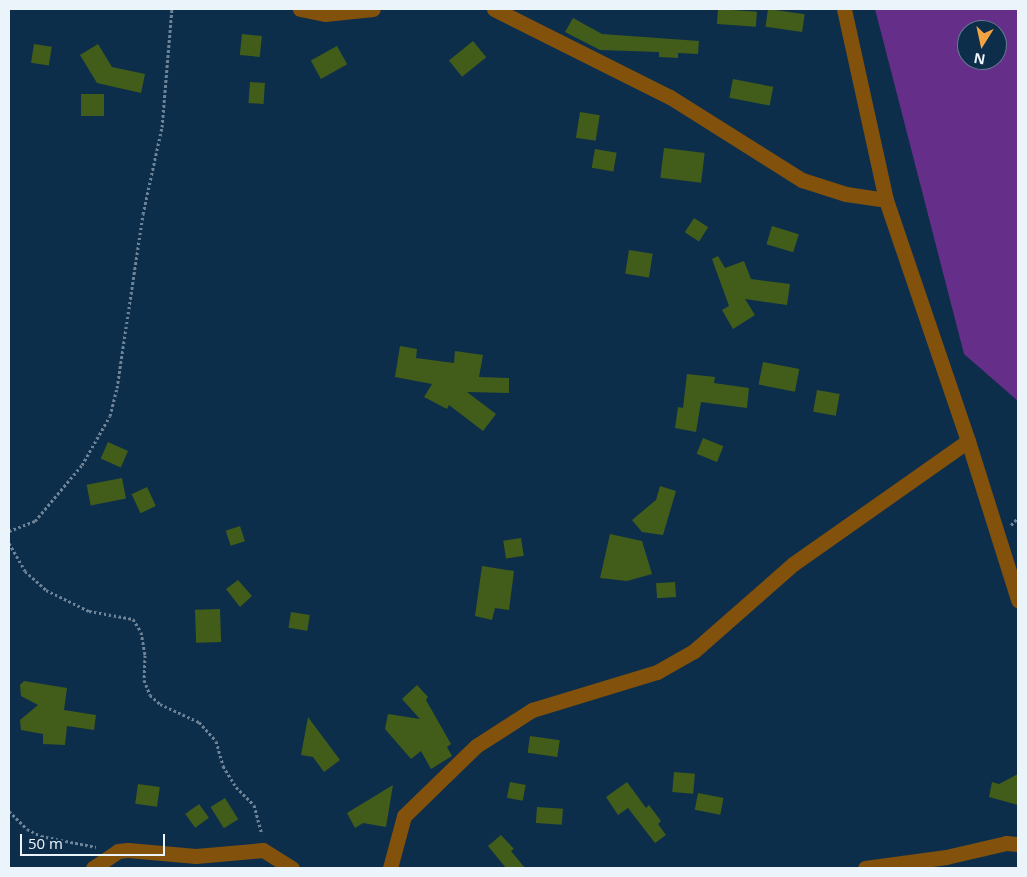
<!DOCTYPE html>
<html>
<head>
<meta charset="utf-8">
<style>
  body { margin:0 }
  #map { position:relative; width:1027px; height:877px; overflow:hidden; background:#0d2e4b; font-family:"Open Sans",sans-serif }
  div>[style] { position:absolute }
  .green>* { inset:0; background:#642e89 }
  .building>* { inset:0; background:#425c1a; transform-origin:0 0 }
  .path>* { height:3px; margin-top:-1.5px; transform-origin:0; background:repeating-linear-gradient(90deg,#6d8397 0 2.5px,transparent 0 5px) }
  .street>* { height:15px; margin:-7.5px; padding:0 7.5px; transform-origin:7.5px; border-radius:7.5px; background:#82510b }
  span { translate:-50% -50%; white-space:nowrap; text-align:center; line-height:1.15; -webkit-text-stroke:4px #0d2e4b; paint-order:stroke }
  .frame { position:absolute; inset:0; border:10px solid #ecf4fb; pointer-events:none }
  .north { position:absolute; left:957px; top:20px; width:50px; height:50px; box-sizing:border-box; background:#0d2e4b; border:1px solid #667d91; border-radius:50%; rotate:190deg; font-size:14px; font-weight:700; line-height:20px; text-align:center; color:#ecf4fb }
  .north::after { content:''; display:block; margin:auto; width:18px; height:22px; background:#f3a442; clip-path:polygon(50% 0,100% 100%,50% 72%,0 100%) }
  .scale { position:absolute; left:20px; top:834px; width:145px; height:22px; box-sizing:border-box; border:2px solid #ecf4fb; border-top:0; padding-left:6px; font-size:15px; line-height:18px; white-space:nowrap; color:#ecf4fb; -webkit-text-stroke:4px #0d2e4b; paint-order:stroke }
</style>
</head>
<body>
<div id="map">
  <div class="green">
    <i style="clip-path:polygon(evenodd,875px 9px,1018px 9px,1018px 401px,964px 354px,875px 9px,967px 30px,997px 30px,997px 60px,967px 60px,967px 30px)"></i>
  </div>
  <div class="building">
    <i style="left:718px;top:9px;width:39px;height:15px;rotate:4deg"></i>
    <i style="left:768px;top:9px;width:37px;height:18px;rotate:8deg"></i>
    <i style="clip-path:polygon(573px 18px,602px 34px,699px 41px,698px 54px,678px 53px,678px 58px,659px 57px,659px 52px,600px 50px,565px 32px)"></i>
    <i style="left:242px;top:34px;width:20px;height:21px;rotate:6deg"></i>
    <i style="left:473px;top:41px;width:21px;height:31px;rotate:51deg"></i>
    <i style="left:34px;top:44px;width:18px;height:19px;rotate:9deg"></i>
    <i style="clip-path:polygon(98px 44px,112px 67px,145px 74px,141px 93px,97px 83px,80px 55px)"></i>
    <i style="left:337px;top:46px;width:21px;height:30px;rotate:61deg"></i>
    <i style="left:733px;top:79px;width:41px;height:19px;rotate:11deg"></i>
    <i style="left:250px;top:82px;width:15px;height:21px;rotate:4deg"></i>
    <i style="left:81px;top:94px;width:23px;height:22px"></i>
    <i style="left:580px;top:112px;width:20px;height:26px;rotate:9deg"></i>
    <i style="left:664px;top:148px;width:41px;height:30px;rotate:7deg"></i>
    <i style="left:595px;top:149px;width:22px;height:19px;rotate:10deg"></i>
    <i style="left:694px;top:218px;width:17px;height:17px;rotate:33deg"></i>
    <i style="left:772px;top:226px;width:28px;height:19px;rotate:17deg"></i>
    <i style="left:629px;top:250px;width:24px;height:24px;rotate:9deg"></i>
    <i style="clip-path:polygon(718px 256px,725px 268px,744px 261px,751px 279px,790px 284px,787px 305px,745px 299px,755px 315px,733px 329px,722px 310px,729px 306px,712px 259px)"></i>
    <i style="clip-path:polygon(400px 346px,417px 349px,416px 358px,454px 363px,455px 351px,483px 355px,479px 377px,509px 378px,509px 393px,467px 392px,496px 414px,483px 431px,449px 405px,447px 409px,424px 397px,432px 384px,395px 377px)"></i>
    <i style="left:763px;top:362px;width:37px;height:23px;rotate:11deg"></i>
    <i style="clip-path:polygon(687px 374px,715px 377px,714px 383px,749px 388px,747px 408px,701px 402px,696px 432px,675px 428px,678px 407px,683px 408px)"></i>
    <i style="left:817px;top:390px;width:23px;height:22px;rotate:10deg"></i>
    <i style="left:703px;top:438px;width:22px;height:17px;rotate:22deg"></i>
    <i style="left:108px;top:442px;width:22px;height:18px;rotate:24deg"></i>
    <i style="left:122px;top:478px;width:21px;height:36px;rotate:79deg"></i>
    <i style="clip-path:polygon(660px 486px,676px 491px,663px 535px,642px 532px,632px 520px,656px 500px)"></i>
    <i style="left:147px;top:487px;width:21px;height:17px;rotate:65deg"></i>
    <i style="left:240px;top:526px;width:16px;height:15px;rotate:72deg"></i>
    <i style="clip-path:polygon(610px 534px,642px 541px,652px 574px,627px 581px,600px 578px)"></i>
    <i style="left:521px;top:538px;width:18px;height:18px;rotate:81deg"></i>
    <i style="clip-path:polygon(482px 566px,514px 571px,509px 610px,495px 608px,492px 620px,475px 616px)"></i>
    <i style="clip-path:polygon(238px 580px,252px 596px,240px 607px,226px 589px)"></i>
    <i style="left:675px;top:582px;width:15px;height:19px;rotate:86deg"></i>
    <i style="left:220px;top:609px;width:33px;height:25px;rotate:88deg"></i>
    <i style="left:291px;top:612px;width:19px;height:16px;rotate:9deg"></i>
    <i style="clip-path:polygon(24px 681px,67px 688px,64px 710px,96px 715px,94px 730px,67px 726px,65px 745px,43px 744px,43px 734px,21px 730px,20px 720px,38px 705px,21px 696px,20px 685px)"></i>
    <i style="clip-path:polygon(417px 685px,428px 697px,426px 700px,451px 744px,447px 747px,452px 756px,431px 769px,421px 751px,411px 759px,385px 729px,388px 714px,420px 719px,402px 699px)"></i>
    <i style="clip-path:polygon(308px 717px,340px 760px,324px 772px,313px 757px,301px 755px)"></i>
    <i style="left:530px;top:736px;width:30px;height:17px;rotate:8deg"></i>
    <i style="left:674px;top:772px;width:21px;height:20px;rotate:5deg"></i>
    <i style="clip-path:polygon(1018px 774px,1018px 805px,989px 797px,992px 782px,999px 784px)"></i>
    <i style="left:510px;top:782px;width:16px;height:16px;rotate:11deg"></i>
    <i style="clip-path:polygon(627px 782px,646px 808px,649px 805px,661px 821px,658px 824px,666px 835px,655px 843px,628px 808px,618px 815px,606px 797px)"></i>
    <i style="left:138px;top:784px;width:22px;height:20px;rotate:8deg"></i>
    <i style="clip-path:polygon(393px 785px,386px 827px,363px 823px,355px 828px,347px 813px)"></i>
    <i style="left:698px;top:793px;width:26px;height:17px;rotate:11deg"></i>
    <i style="left:225px;top:798px;width:25px;height:17px;rotate:58deg"></i>
    <i style="left:199px;top:804px;width:17px;height:17px;rotate:54deg"></i>
    <i style="left:537px;top:807px;width:26px;height:16px;rotate:4deg"></i>
    <i style="clip-path:polygon(501px 835px,514px 849px,511px 851px,525px 868px,506px 868px,488px 846px)"></i>
  </div>
  <div class="path">
    <i style="left:1011px;top:525px;width:10px;rotate:-45deg"></i>
    <i style="left:9px;top:531px;width:28px;rotate:-21deg"></i>
    <i style="left:35px;top:521px;width:73px;rotate:-50deg"></i>
    <i style="left:82px;top:465px;width:56px;rotate:-60.3deg"></i>
    <i style="left:110px;top:416px;width:29px;rotate:-76deg"></i>
    <i style="left:117px;top:388px;width:176px;rotate:-81.5deg"></i>
    <i style="left:143px;top:214px;width:89px;rotate:-77.7deg"></i>
    <i style="left:162px;top:127px;width:118px;rotate:-85.2deg"></i>
    <i style="left:9px;top:543px;width:32px;rotate:60deg"></i>
    <i style="left:25px;top:571px;width:28px;rotate:42deg"></i>
    <i style="left:46px;top:590px;width:48px;rotate:26deg"></i>
    <i style="left:89px;top:611px;width:45px;rotate:10.3deg"></i>
    <i style="left:133px;top:619px;width:15px;rotate:58deg"></i>
    <i style="left:141px;top:632px;width:23px;rotate:80deg"></i>
    <i style="left:145px;top:655px;width:25px;rotate:92deg"></i>
    <i style="left:144px;top:680px;width:16px;rotate:68deg"></i>
    <i style="left:150px;top:695px;width:13px;rotate:42deg"></i>
    <i style="left:160px;top:704px;width:43px;rotate:24.8deg"></i>
    <i style="left:199px;top:722px;width:25px;rotate:48deg"></i>
    <i style="left:216px;top:741px;width:26px;rotate:74deg"></i>
    <i style="left:223px;top:766px;width:25px;rotate:58deg"></i>
    <i style="left:236px;top:787px;width:25px;rotate:45deg"></i>
    <i style="left:254px;top:805px;width:30px;rotate:75deg"></i>
    <i style="left:9px;top:811px;width:25px;rotate:45deg"></i>
    <i style="left:27px;top:829px;width:16px;rotate:27deg"></i>
    <i style="left:41px;top:836px;width:56px;rotate:11.3deg"></i>
  </div>
  <div class="street">
    <i style="left:300px;top:9px;width:25px;rotate:11deg"></i>
    <i style="left:325px;top:14px;width:48px;rotate:-5.9deg"></i>
    <i style="left:494px;top:9px;width:197px;rotate:26.6deg"></i>
    <i style="left:670px;top:97px;width:156px;rotate:32.2deg"></i>
    <i style="left:802px;top:180px;width:46px;rotate:17.7deg"></i>
    <i style="left:846px;top:194px;width:40px;rotate:8.5deg"></i>
    <i style="left:844px;top:9px;width:196px;rotate:77.6deg"></i>
    <i style="left:886px;top:200px;width:255px;rotate:71.2deg"></i>
    <i style="left:968px;top:441px;width:167px;rotate:72.5deg"></i>
    <i style="left:93px;top:868px;width:30px;rotate:-34deg"></i>
    <i style="left:118px;top:851px;width:10px;rotate:-6deg"></i>
    <i style="left:128px;top:850px;width:68px;rotate:5deg"></i>
    <i style="left:196px;top:856px;width:67px;rotate:-5.1deg"></i>
    <i style="left:263px;top:850px;width:34px;rotate:32deg"></i>
    <i style="left:390px;top:868px;width:54px;rotate:-74.9deg"></i>
    <i style="left:404px;top:816px;width:100px;rotate:-44.2deg"></i>
    <i style="left:476px;top:746px;width:67px;rotate:-32.7deg"></i>
    <i style="left:532px;top:710px;width:131px;rotate:-16.9deg"></i>
    <i style="left:657px;top:672px;width:43px;rotate:-29.6deg"></i>
    <i style="left:694px;top:651px;width:132px;rotate:-41.3deg"></i>
    <i style="left:793px;top:564px;width:214px;rotate:-35.1deg"></i>
    <i style="left:865px;top:868px;width:82px;rotate:-7.7deg"></i>
    <i style="left:946px;top:857px;width:62px;rotate:-13.1deg"></i>
    <i style="left:1006px;top:843px;width:12px;rotate:5deg"></i>
  </div>
  <div class="frame"></div>
  <div class="north">N</div>
  <div class="scale">50 m</div>
</div>
</body>
</html>
